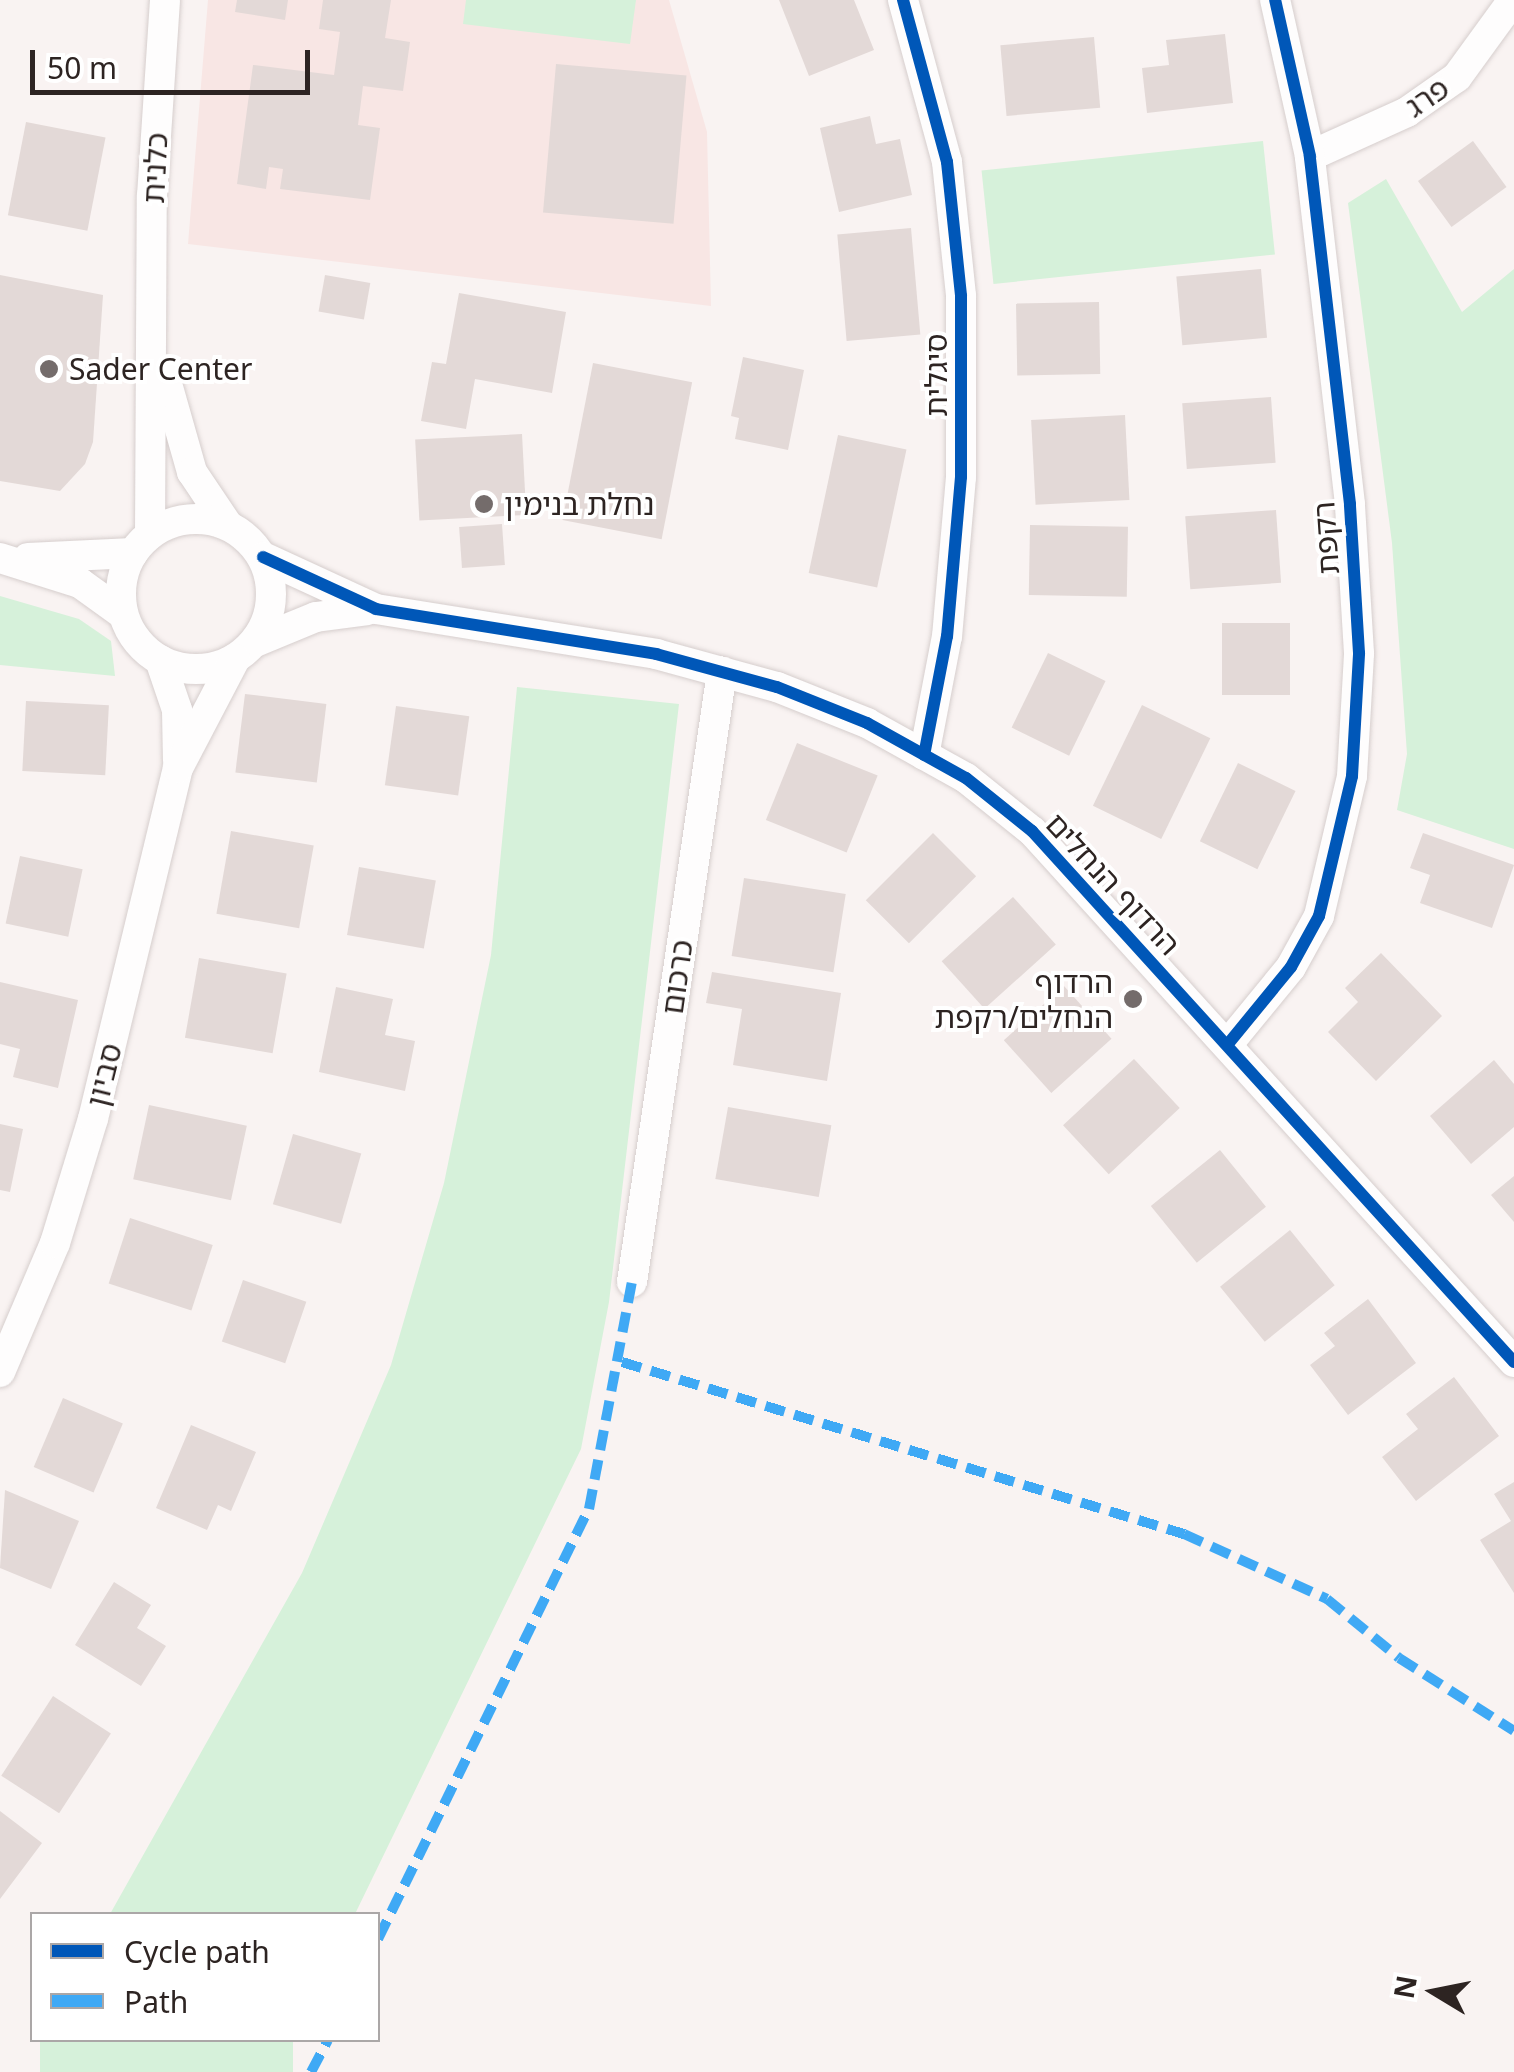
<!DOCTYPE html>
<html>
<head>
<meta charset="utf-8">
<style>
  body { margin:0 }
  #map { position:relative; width:1514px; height:2072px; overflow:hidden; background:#f9f3f2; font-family:"Noto Sans","Noto Sans Hebrew",sans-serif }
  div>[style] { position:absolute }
  .built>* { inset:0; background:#f8e6e4 }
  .green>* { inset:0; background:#d6f1da; transform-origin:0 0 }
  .building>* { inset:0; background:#e3d9d7; transform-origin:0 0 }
  .roads { filter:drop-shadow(0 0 2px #d6cecd) drop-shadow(0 0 2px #d6cecd) }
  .minor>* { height:30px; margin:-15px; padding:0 15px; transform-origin:15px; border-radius:15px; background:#fefdfd }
  .minor>.ring { margin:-15px; padding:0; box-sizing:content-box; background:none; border:30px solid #fefdfd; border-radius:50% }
  .quiet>* { height:10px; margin-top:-5px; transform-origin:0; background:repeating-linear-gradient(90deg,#3fa9f5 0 20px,transparent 0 30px) }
  .cycleway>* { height:12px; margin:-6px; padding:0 6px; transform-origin:6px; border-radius:6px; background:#0057b8 }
  .dots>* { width:28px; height:28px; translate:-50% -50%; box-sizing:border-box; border:5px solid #fff; border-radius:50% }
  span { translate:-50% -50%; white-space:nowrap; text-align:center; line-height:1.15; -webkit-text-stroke:8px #fff; paint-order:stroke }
  .street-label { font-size:30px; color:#2d2422 }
  .poi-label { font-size:30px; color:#2d2422 }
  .left { translate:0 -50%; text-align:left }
  .right { translate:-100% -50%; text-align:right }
  .legend { position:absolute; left:30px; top:1912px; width:350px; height:130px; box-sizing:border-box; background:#fff; border:2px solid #aba7a7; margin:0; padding:12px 18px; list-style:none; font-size:30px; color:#2d2422 }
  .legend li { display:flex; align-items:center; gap:20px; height:50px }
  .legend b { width:50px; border:2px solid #aba7a7 }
  .north { position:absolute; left:1384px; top:1942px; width:100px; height:100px; -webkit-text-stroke:8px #fff; paint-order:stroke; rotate:280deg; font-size:28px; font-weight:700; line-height:40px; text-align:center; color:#2d2422 }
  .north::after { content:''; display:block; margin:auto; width:35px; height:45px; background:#2d2422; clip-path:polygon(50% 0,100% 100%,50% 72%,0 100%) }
  .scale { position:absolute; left:30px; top:50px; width:280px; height:45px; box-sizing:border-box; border:5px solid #2d2422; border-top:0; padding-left:12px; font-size:30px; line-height:35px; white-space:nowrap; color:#2d2422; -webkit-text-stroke:8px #fff; paint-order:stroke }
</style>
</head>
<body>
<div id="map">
  <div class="built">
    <i style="clip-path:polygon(208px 0,669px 0,707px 132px,711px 306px,188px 244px)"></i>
  </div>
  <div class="green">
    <i style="clip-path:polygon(466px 0,636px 0,630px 44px,463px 24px)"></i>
    <i style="left:1263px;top:141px;width:114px;height:283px;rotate:84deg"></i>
    <i style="clip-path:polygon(1386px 179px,1462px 312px,1514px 269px,1514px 849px,1397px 810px,1407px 754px,1392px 543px,1348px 203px)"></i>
    <i style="clip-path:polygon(0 596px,79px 619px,111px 641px,115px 676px,0 665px)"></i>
    <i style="clip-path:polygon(517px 687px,679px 704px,609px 1302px,581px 1449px,355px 1914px,110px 1914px,302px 1573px,391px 1365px,444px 1183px,491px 955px)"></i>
    <i style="left:40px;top:2040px;width:253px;height:37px"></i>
  </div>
  <div class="building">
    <i style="clip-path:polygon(237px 0,288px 0,285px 20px,235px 12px)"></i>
    <i style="clip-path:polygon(323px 0,391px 0,385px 38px,410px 42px,403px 91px,363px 86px,358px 125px,380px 128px,370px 200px,280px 189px,283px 169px,269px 167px,266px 189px,237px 184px,253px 65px,334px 75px,340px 32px,319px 29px)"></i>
    <i style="clip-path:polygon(779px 0,854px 0,874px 50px,809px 76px)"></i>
    <i style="clip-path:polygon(1225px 34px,1233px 103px,1147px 113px,1142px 68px,1169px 65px,1166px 40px)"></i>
    <i style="left:1094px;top:37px;width:71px;height:94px;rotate:85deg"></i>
    <i style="left:556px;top:64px;width:131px;height:149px;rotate:5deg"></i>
    <i style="clip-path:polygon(870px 116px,876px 144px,900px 139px,912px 195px,839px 212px,820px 128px)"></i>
    <i style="left:26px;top:122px;width:81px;height:95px;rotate:11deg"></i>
    <i style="left:1473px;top:141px;width:57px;height:68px;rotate:54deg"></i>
    <i style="left:911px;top:228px;width:107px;height:74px;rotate:85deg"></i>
    <i style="left:1261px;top:269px;width:69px;height:85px;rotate:85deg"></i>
    <i style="clip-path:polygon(0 275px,103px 295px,93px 442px,85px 464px,60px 491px,0 481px)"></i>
    <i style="left:325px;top:275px;width:46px;height:37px;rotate:10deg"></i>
    <i style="clip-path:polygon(459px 293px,566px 312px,552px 393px,475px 379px,466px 429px,421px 421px,432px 362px,446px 364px)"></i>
    <i style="left:1099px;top:302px;width:72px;height:83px;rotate:89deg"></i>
    <i style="clip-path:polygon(743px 357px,804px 370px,788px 450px,735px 439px,739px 418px,731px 416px)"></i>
    <i style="left:593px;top:363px;width:101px;height:160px;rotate:11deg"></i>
    <i style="left:1271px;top:397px;width:66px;height:89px;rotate:86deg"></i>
    <i style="left:1125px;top:415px;width:85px;height:94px;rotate:87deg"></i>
    <i style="left:522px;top:434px;width:81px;height:107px;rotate:87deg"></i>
    <i style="left:838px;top:435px;width:70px;height:141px;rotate:12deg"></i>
    <i style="left:1276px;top:510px;width:73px;height:91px;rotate:86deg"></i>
    <i style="left:502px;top:524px;width:41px;height:43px;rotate:86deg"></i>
    <i style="left:1030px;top:525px;width:98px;height:70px;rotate:1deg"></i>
    <i style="left:1222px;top:623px;width:68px;height:72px"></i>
    <i style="left:1048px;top:653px;width:64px;height:83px;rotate:26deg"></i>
    <i style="left:245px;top:694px;width:82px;height:79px;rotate:7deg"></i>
    <i style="left:26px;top:701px;width:83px;height:70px;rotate:3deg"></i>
    <i style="left:1142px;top:705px;width:76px;height:112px;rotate:26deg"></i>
    <i style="left:396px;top:706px;width:74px;height:80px;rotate:8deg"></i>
    <i style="left:797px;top:743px;width:87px;height:83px;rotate:22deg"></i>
    <i style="left:1238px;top:763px;width:64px;height:87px;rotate:26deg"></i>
    <i style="left:231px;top:831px;width:84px;height:84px;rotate:10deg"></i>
    <i style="left:933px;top:833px;width:61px;height:95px;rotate:45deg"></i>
    <i style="clip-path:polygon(1423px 833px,1514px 865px,1492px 928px,1420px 903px,1430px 875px,1410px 868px)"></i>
    <i style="left:20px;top:856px;width:64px;height:69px;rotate:12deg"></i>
    <i style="left:359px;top:867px;width:78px;height:69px;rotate:10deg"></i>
    <i style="left:744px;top:878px;width:103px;height:79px;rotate:9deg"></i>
    <i style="left:1013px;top:897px;width:64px;height:96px;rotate:48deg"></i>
    <i style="clip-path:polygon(1381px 953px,1442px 1016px,1376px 1081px,1328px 1032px,1358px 1002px,1345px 988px)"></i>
    <i style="left:199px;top:958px;width:89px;height:81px;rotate:10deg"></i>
    <i style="clip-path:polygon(712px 972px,841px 993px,827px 1081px,733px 1065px,742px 1009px,706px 1003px)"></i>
    <i style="clip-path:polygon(0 982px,78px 1000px,58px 1088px,13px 1077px,20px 1049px,0 1044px)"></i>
    <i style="left:1064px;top:986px;width:71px;height:81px;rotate:48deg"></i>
    <i style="clip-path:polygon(336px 987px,393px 999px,385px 1035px,415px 1041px,405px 1091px,319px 1072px)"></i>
    <i style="left:1134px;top:1059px;width:67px;height:97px;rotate:47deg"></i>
    <i style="clip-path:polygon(1494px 1060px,1514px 1084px,1514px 1127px,1471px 1164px,1430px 1116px)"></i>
    <i style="left:149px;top:1105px;width:100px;height:76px;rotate:12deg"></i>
    <i style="left:728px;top:1107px;width:105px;height:73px;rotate:10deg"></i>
    <i style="clip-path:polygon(0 1124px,23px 1129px,10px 1192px,0 1190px)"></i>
    <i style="left:293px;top:1134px;width:71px;height:73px;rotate:16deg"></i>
    <i style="left:1220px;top:1150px;width:73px;height:89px;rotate:51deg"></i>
    <i style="clip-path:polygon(1514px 1176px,1514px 1222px,1491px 1195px)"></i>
    <i style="left:130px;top:1218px;width:87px;height:69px;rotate:18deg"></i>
    <i style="left:1290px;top:1230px;width:71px;height:90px;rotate:51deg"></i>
    <i style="left:243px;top:1280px;width:67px;height:65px;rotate:19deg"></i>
    <i style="clip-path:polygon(1368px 1299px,1416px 1363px,1348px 1415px,1310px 1365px,1335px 1346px,1324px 1333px)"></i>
    <i style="clip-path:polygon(1454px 1377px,1499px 1436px,1416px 1501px,1382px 1457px,1418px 1429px,1406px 1414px)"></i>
    <i style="left:63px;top:1398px;width:65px;height:75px;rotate:23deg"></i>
    <i style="clip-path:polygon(191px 1425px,256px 1452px,231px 1511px,218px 1505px,207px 1530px,156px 1508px)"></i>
    <i style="clip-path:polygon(1514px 1482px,1514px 1593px,1480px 1540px,1511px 1521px,1494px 1494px)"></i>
    <i style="clip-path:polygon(5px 1490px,79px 1521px,51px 1589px,0 1568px)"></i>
    <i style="clip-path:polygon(114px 1582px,151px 1605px,137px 1628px,166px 1646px,141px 1686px,75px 1645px)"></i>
    <i style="left:53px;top:1696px;width:69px;height:95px;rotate:33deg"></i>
    <i style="clip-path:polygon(0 1811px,42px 1843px,0 1899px)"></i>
  </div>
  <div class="roads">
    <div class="minor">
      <i style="left:903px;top:0;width:168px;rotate:74.8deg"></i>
      <i style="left:947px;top:162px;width:135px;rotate:84deg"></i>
      <i style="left:961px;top:296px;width:181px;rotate:90deg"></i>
      <i style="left:961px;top:477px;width:160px;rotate:95deg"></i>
      <i style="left:947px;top:636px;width:121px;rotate:100.9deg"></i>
      <i style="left:1310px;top:156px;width:107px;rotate:-24.4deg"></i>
      <i style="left:1407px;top:112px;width:61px;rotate:-35deg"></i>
      <i style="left:1457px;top:77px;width:95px;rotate:-54deg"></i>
      <i style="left:164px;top:373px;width:103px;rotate:74.2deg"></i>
      <i style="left:192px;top:472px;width:63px;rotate:56.1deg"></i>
      <i class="ring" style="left:121px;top:519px;width:120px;height:120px"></i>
      <i style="left:150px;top:534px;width:338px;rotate:-89.7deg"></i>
      <i style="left:152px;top:196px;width:196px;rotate:-86.2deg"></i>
      <i style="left:263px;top:557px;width:124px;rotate:24.7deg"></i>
      <i style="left:376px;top:609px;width:284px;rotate:9.1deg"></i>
      <i style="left:656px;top:654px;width:125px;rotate:15.3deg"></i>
      <i style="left:777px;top:687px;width:97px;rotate:21.8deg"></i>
      <i style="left:867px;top:723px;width:113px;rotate:29.1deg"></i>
      <i style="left:966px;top:778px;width:85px;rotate:38.8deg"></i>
      <i style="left:1032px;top:831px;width:717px;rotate:47.77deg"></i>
      <i style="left:0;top:558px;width:84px;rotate:17.4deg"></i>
      <i style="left:80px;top:583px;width:53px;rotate:35.8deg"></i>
      <i style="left:28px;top:558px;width:105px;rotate:-2.7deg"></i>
      <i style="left:255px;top:642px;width:66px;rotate:-22.3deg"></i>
      <i style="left:316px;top:617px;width:52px;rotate:-7.7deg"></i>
      <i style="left:160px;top:660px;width:53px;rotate:71.2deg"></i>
      <i style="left:177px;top:710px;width:50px;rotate:88.9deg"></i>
      <i style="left:1228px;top:1044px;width:99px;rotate:-50.7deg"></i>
      <i style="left:1291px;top:967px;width:58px;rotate:-61.2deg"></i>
      <i style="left:1319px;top:916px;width:144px;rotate:-76.7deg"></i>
      <i style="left:1352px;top:776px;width:123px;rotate:-86.7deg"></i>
      <i style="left:1359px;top:653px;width:149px;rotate:-93.5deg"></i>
      <i style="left:1350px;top:504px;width:350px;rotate:-96.6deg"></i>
      <i style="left:1310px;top:156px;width:160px;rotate:-102.6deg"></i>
      <i style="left:632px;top:1282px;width:617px;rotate:-81.61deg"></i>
      <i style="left:0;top:1372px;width:140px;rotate:-66.9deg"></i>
      <i style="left:55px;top:1243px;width:130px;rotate:-73deg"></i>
      <i style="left:93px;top:1119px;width:361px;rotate:-76.4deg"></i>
      <i style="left:178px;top:768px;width:123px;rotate:-62.4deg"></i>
    </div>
  </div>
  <div class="quiet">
    <i style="left:622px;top:1362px;width:588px;rotate:17.02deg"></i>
    <i style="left:1184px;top:1534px;width:157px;rotate:24.4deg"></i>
    <i style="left:1327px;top:1599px;width:93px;rotate:39.3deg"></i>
    <i style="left:1399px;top:1658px;width:136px;rotate:32.4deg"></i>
    <i style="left:378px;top:1939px;width:479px;rotate:-63.9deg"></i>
    <i style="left:589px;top:1509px;width:231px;rotate:-79.3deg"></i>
    <i style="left:311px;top:2072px;width:36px;rotate:-62deg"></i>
  </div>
  <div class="cycleway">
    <i style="left:903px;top:0;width:168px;rotate:74.8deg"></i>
    <i style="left:947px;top:162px;width:135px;rotate:84deg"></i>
    <i style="left:961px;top:296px;width:181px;rotate:90deg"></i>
    <i style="left:961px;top:477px;width:160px;rotate:95deg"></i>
    <i style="left:947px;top:636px;width:121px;rotate:100.9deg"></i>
    <i style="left:263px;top:557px;width:124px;rotate:24.7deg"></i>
    <i style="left:376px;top:609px;width:284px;rotate:9.1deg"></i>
    <i style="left:656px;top:654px;width:125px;rotate:15.3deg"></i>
    <i style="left:777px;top:687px;width:97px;rotate:21.8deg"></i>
    <i style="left:867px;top:723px;width:113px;rotate:29.1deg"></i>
    <i style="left:966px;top:778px;width:85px;rotate:38.8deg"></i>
    <i style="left:1032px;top:831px;width:717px;rotate:47.77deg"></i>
    <i style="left:1228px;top:1044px;width:99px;rotate:-50.7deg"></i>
    <i style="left:1291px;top:967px;width:58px;rotate:-61.2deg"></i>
    <i style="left:1319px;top:916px;width:144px;rotate:-76.7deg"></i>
    <i style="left:1352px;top:776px;width:123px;rotate:-86.7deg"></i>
    <i style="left:1359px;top:653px;width:149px;rotate:-93.5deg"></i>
    <i style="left:1350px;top:504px;width:350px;rotate:-96.6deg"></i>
    <i style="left:1310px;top:156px;width:160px;rotate:-102.6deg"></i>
  </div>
  <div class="dots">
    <i style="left:49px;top:369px;background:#746c6b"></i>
    <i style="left:484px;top:504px;background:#746c6b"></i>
    <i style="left:1133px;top:999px;background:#746c6b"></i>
  </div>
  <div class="street-label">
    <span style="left:1427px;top:97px;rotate:-34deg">פרג</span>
    <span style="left:155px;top:168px;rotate:-87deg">כלנית</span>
    <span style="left:936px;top:375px;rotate:-90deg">סיגלית</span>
    <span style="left:1326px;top:538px;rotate:-94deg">רקפת</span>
    <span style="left:1113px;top:884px;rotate:47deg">הרדוף הנחלים</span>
    <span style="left:677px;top:977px;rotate:-82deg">כרכום</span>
    <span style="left:104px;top:1075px;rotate:-76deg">סביון</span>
  </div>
  <div class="poi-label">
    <span class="left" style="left:69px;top:369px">Sader Center</span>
    <span class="left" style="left:504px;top:504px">נחלת בנימין</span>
    <span class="right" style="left:1113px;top:999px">הרדוף<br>הנחלים/רקפת</span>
  </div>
  <ul class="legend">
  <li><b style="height:12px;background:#0057b8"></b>Cycle path</li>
  <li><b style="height:12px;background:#3fa9f5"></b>Path</li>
  </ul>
  <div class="north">N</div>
  <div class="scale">50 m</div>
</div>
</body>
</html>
